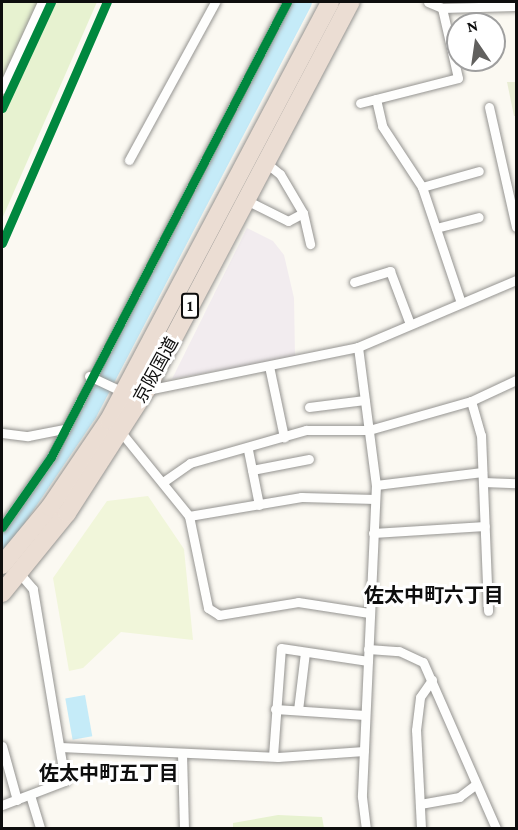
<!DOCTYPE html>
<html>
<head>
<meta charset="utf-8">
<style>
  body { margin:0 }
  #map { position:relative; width:518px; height:830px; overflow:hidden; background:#fbf9f2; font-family:"Crimson Pro","Noto Sans JP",serif }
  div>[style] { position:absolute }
  .industrial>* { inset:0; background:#f2ecef }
  .green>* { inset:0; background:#e7f2d0 }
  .cemetery>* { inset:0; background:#e9edd5 }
  .pitch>* { inset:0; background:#f1f6da }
  .water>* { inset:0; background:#c5ebf8; transform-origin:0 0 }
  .river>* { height:20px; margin:-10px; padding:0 10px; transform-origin:10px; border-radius:10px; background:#c5ebf8 }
  .roads { filter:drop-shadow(0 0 2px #959491) drop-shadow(0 0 2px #959491) }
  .street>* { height:9px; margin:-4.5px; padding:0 4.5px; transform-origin:4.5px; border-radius:4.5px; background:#fefefd }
  .highway>* { height:18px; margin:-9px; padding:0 9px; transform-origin:9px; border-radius:9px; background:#ebddd3 }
  .cycleway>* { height:9px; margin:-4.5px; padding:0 4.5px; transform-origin:4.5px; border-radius:4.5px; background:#00873e }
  span { translate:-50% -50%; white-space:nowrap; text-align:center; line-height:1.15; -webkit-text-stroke:6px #fff; paint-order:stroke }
  .shield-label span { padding:2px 4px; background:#fff; border:2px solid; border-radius:4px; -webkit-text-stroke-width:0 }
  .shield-label { font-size:16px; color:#0e0e0e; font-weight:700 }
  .street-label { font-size:18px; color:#0e0e0e }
  .neighbourhood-label { font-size:20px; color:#0e0e0e; font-weight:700 }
  .frame { position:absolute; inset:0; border:3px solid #0e0e0e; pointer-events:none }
  .north { position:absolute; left:446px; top:12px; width:60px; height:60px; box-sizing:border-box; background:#fff; border:2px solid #9f9f9f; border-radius:50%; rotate:347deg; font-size:16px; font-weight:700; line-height:24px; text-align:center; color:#0e0e0e }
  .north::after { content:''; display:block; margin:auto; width:21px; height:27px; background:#61605e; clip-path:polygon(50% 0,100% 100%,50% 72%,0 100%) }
</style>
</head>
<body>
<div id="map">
  <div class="industrial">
    <i style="clip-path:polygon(247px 228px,273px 241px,284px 255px,294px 298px,295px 357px,172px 379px)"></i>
  </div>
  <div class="green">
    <i style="clip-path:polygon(2px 2px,97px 2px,2px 219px)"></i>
    <i style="clip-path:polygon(278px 815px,322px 817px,324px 828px,233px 828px,233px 823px)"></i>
  </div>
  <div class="cemetery">
    <i style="clip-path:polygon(507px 82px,516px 82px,516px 116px,514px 116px)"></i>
  </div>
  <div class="pitch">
    <i style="clip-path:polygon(148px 496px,184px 549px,193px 640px,121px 632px,83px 668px,69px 671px,53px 578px,107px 501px)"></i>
  </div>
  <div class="water">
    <i style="left:85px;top:695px;width:42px;height:20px;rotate:80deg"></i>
  </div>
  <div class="river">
    <i style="left:2px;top:539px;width:152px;rotate:-56deg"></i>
    <i style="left:87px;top:413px;width:464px;rotate:-62.4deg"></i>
  </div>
  <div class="roads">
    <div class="street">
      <i style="left:428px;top:2px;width:15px;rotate:23deg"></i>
      <i style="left:442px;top:8px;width:74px;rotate:-1.5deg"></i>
      <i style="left:2px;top:89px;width:96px;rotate:-65.3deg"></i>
      <i style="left:376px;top:99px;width:28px;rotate:77deg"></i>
      <i style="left:382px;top:126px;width:73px;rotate:56.7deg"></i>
      <i style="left:422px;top:187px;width:122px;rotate:71.4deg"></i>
      <i style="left:360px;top:103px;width:101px;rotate:-14.3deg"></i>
      <i style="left:458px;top:78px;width:72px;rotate:-102.9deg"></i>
      <i style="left:489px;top:107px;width:123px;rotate:77.3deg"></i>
      <i style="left:129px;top:160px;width:180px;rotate:-61.4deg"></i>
      <i style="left:265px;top:162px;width:19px;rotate:39deg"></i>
      <i style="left:280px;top:174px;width:45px;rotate:59.5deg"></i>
      <i style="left:303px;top:213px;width:32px;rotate:77deg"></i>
      <i style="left:422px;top:187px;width:59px;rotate:-15.7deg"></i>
      <i style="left:246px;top:200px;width:47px;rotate:26.6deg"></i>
      <i style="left:288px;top:221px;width:17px;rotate:-28deg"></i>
      <i style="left:436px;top:228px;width:44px;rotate:-14.3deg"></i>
      <i style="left:354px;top:282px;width:38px;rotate:-17deg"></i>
      <i style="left:390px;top:271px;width:57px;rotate:69.3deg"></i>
      <i style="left:358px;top:347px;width:139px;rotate:82.6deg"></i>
      <i style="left:376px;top:485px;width:312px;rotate:92.6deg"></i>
      <i style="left:362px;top:797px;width:31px;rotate:83deg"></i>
      <i style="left:269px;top:366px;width:73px;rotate:78.1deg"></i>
      <i style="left:89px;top:376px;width:38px;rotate:25deg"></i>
      <i style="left:147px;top:390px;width:215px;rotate:-11.5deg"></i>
      <i style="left:358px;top:347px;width:172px;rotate:-23deg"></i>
      <i style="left:471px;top:401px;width:35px;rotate:74deg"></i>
      <i style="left:481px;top:435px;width:176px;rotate:87.7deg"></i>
      <i style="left:309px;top:407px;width:56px;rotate:-7.1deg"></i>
      <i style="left:120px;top:431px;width:109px;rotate:50.9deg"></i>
      <i style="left:189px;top:516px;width:94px;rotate:78.3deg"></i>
      <i style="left:208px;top:608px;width:13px;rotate:32deg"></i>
      <i style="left:219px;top:615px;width:80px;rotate:-9.3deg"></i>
      <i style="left:298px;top:602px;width:72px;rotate:8.8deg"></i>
      <i style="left:2px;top:433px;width:26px;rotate:7deg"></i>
      <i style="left:28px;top:436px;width:37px;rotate:-11deg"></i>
      <i style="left:248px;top:450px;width:56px;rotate:78.7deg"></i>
      <i style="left:252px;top:470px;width:58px;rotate:-10.9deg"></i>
      <i style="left:163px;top:482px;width:33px;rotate:-35deg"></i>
      <i style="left:190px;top:463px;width:121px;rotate:-15.9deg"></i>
      <i style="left:306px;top:430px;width:63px"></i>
      <i style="left:369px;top:430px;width:106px;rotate:-15.9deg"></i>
      <i style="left:471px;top:401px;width:50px;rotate:-25deg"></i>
      <i style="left:483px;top:482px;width:33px;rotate:2deg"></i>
      <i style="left:376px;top:485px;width:107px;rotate:-7deg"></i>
      <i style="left:189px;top:516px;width:114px;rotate:-9.6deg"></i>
      <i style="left:301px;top:497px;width:74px;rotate:1.5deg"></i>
      <i style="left:2px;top:527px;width:85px;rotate:-55deg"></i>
      <i style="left:51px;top:457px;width:513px;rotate:-62.59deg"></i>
      <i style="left:373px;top:533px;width:112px;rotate:-3.6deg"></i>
      <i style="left:368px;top:649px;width:31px;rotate:4deg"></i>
      <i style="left:399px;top:651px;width:26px;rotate:25deg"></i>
      <i style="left:423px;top:662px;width:181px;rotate:66.3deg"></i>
      <i style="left:275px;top:709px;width:90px;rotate:3.8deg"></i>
      <i style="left:298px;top:710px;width:58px;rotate:-83.1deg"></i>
      <i style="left:2px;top:746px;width:56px;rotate:74.5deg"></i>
      <i style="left:60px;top:747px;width:218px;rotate:2.6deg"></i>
      <i style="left:278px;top:757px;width:86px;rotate:-4deg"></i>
      <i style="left:182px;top:753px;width:75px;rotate:88.5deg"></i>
      <i style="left:273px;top:756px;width:108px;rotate:-85.8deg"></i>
      <i style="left:281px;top:648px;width:88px;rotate:8.5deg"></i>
      <i style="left:30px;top:795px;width:34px;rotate:73deg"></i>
      <i style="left:420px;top:804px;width:40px;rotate:-10deg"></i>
      <i style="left:459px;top:797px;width:21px;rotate:-37deg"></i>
      <i style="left:2px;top:805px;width:67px;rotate:-20.9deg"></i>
      <i style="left:65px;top:781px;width:195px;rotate:-99.5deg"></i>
      <i style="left:33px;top:589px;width:20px;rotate:-131deg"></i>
      <i style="left:421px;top:828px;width:98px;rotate:-92.9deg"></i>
      <i style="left:416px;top:730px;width:33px;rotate:-83deg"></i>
      <i style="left:420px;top:697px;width:21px;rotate:-55deg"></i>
    </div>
    <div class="highway">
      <i style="left:2px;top:565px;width:75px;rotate:-50.4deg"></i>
      <i style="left:50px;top:507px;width:105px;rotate:-55.9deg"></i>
      <i style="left:109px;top:420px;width:473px;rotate:-62.1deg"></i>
      <i style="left:2px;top:593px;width:103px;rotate:-50.9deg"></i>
      <i style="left:67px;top:513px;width:146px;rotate:-57.3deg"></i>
      <i style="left:146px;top:390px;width:439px;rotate:-62.2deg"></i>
    </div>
  </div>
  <div class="cycleway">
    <i style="left:2px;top:108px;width:117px;rotate:-65.2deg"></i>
    <i style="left:2px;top:243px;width:263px;rotate:-66.5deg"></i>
    <i style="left:2px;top:527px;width:85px;rotate:-55deg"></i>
    <i style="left:51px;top:457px;width:513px;rotate:-62.59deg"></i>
  </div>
  <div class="shield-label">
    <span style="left:190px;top:306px">1</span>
  </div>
  <div class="street-label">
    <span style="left:156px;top:370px;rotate:-61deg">京阪国道</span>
  </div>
  <div class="neighbourhood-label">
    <span style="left:434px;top:595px">佐太中町六丁目</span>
    <span style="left:109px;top:773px">佐太中町五丁目</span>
  </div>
  <div class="frame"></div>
  <div class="north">N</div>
</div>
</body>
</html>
